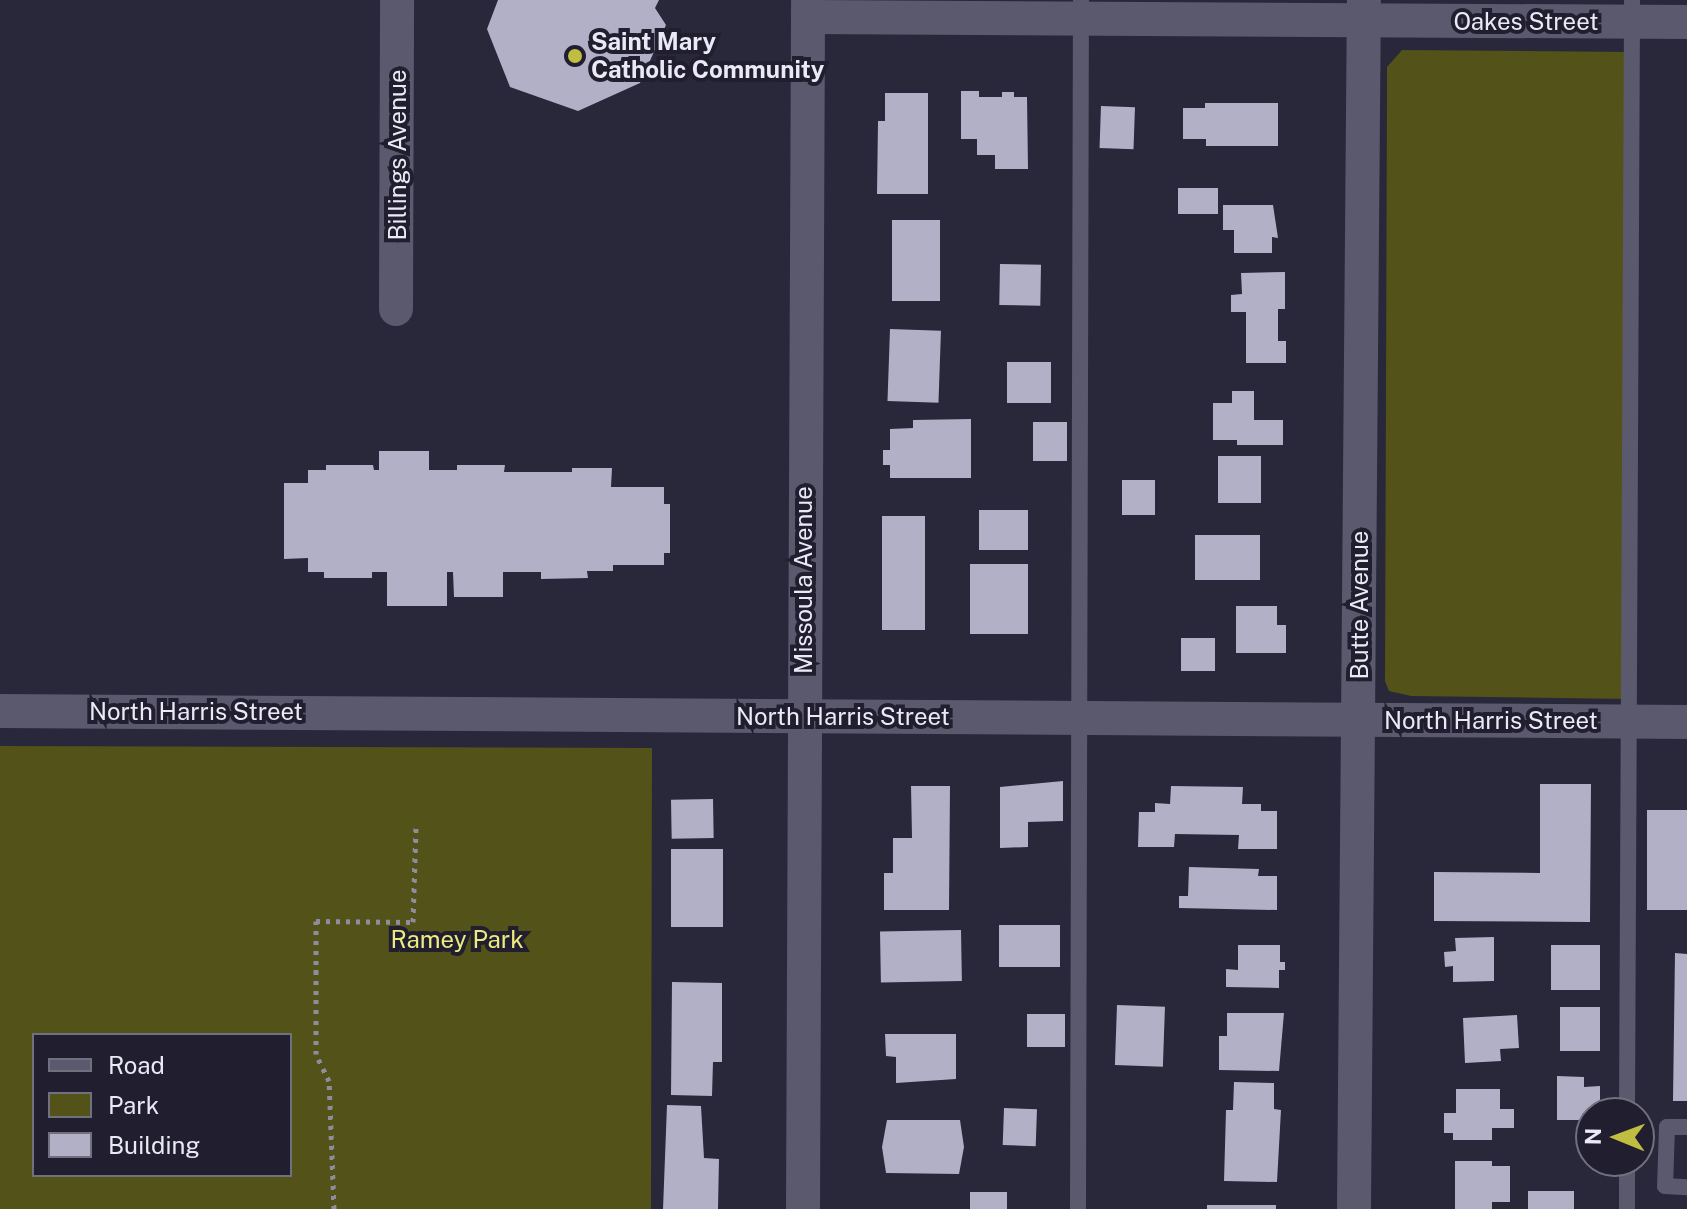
<!DOCTYPE html>
<html>
<head>
<meta charset="utf-8">
<style>
  body { margin:0 }
  #map { position:relative; width:1687px; height:1209px; overflow:hidden; background:#29273a; font-family:"Public Sans",sans-serif }
  div>[style] { position:absolute }
  .green>* { inset:0; background:#535218 }
  .building>* { inset:0; background:#b2b0c7; transform-origin:0 0 }
  .path>* { height:5px; margin-top:-2.5px; transform-origin:0; background:repeating-linear-gradient(90deg,#8e8d9d 0 4px,transparent 0 10px) }
  .lane>* { height:16px; margin:-8px; padding:0 8px; transform-origin:8px; border-radius:8px; background:#5b596e }
  .street>* { height:34px; margin:-17px; padding:0 17px; transform-origin:17px; border-radius:17px; background:#5b596e }
  .dots>* { width:22px; height:22px; translate:-50% -50%; box-sizing:border-box; border:4px solid #201e2f; border-radius:50% }
  span { translate:-50% -50%; white-space:nowrap; text-align:center; line-height:1.15; -webkit-text-stroke:8px #201e2f; paint-order:stroke }
  .street-label { font-size:24px; color:#eaeaf6 }
  .poi-label { font-size:24px; color:#eaeaf6; font-weight:700 }
  .left { translate:0 -50%; text-align:left }
  .park-label { font-size:24px; color:#eceb80 }
  .legend { position:absolute; left:32px; top:1033px; width:260px; height:144px; box-sizing:border-box; background:#201e2f; border:2px solid #71707f; margin:0; padding:10px 14px; list-style:none; font-size:24px; color:#eaeaf6 }
  .legend li { display:flex; align-items:center; gap:16px; height:40px }
  .legend b { width:40px; border:2px solid #71707f }
  .north { position:absolute; left:1575px; top:1097px; width:80px; height:80px; box-sizing:border-box; background:#201e2f; border:2px solid #71707f; border-radius:50%; rotate:271deg; font-size:22px; font-weight:700; line-height:32px; text-align:center; color:#eaeaf6 }
  .north::after { content:''; display:block; margin:auto; width:28px; height:36px; background:#c0be41; clip-path:polygon(50% 0,100% 100%,50% 72%,0 100%) }
</style>
</head>
<body>
<div id="map">
  <div class="green">
    <i style="clip-path:polygon(1402px 50px,1632px 52px,1629px 699px,1411px 696px,1389px 691px,1385px 681px,1387px 81px,1387px 67px)"></i>
    <i style="clip-path:polygon(evenodd,0 746px,652px 748px,651px 1209px,0 1209px,0 746px,290px 1035px,290px 1175px,34px 1175px,34px 1035px,290px 1035px)"></i>
  </div>
  <div class="building">
    <i style="clip-path:polygon(498px 0,659px 0,655px 8px,666px 25px,640px 83px,578px 111px,510px 87px,487px 29px)"></i>
    <i style="clip-path:polygon(961px 91px,979px 91px,979px 97px,1002px 97px,1002px 92px,1014px 92px,1014px 97px,1027px 97px,1028px 169px,995px 169px,995px 155px,977px 155px,977px 139px,961px 139px)"></i>
    <i style="clip-path:polygon(885px 93px,928px 93px,928px 194px,877px 194px,878px 121px,885px 121px)"></i>
    <i style="clip-path:polygon(1205px 103px,1278px 103px,1278px 146px,1206px 146px,1206px 139px,1183px 139px,1183px 108px,1205px 108px)"></i>
    <i style="left:1101px;top:106px;width:34px;height:42px;rotate:2deg"></i>
    <i style="left:1178px;top:188px;width:40px;height:26px"></i>
    <i style="clip-path:polygon(1223px 205px,1273px 205px,1278px 238px,1272px 237px,1272px 253px,1234px 253px,1234px 230px,1223px 230px)"></i>
    <i style="left:892px;top:220px;width:48px;height:81px"></i>
    <i style="left:1000px;top:264px;width:41px;height:41px;rotate:1deg"></i>
    <i style="clip-path:polygon(1285px 272px,1285px 309px,1278px 309px,1278px 341px,1286px 341px,1286px 363px,1246px 363px,1246px 312px,1231px 312px,1231px 295px,1242px 294px,1241px 273px)"></i>
    <i style="left:890px;top:329px;width:51px;height:72px;rotate:2deg"></i>
    <i style="left:1007px;top:362px;width:44px;height:41px"></i>
    <i style="clip-path:polygon(1232px 391px,1254px 391px,1254px 420px,1283px 420px,1283px 445px,1237px 445px,1237px 440px,1213px 440px,1213px 403px,1232px 403px)"></i>
    <i style="clip-path:polygon(971px 419px,971px 478px,890px 478px,890px 465px,883px 465px,883px 450px,890px 450px,890px 429px,913px 428px,913px 420px)"></i>
    <i style="left:1033px;top:422px;width:34px;height:39px"></i>
    <i style="clip-path:polygon(379px 451px,429px 451px,429px 470px,457px 470px,457px 465px,505px 465px,504px 472px,572px 472px,572px 468px,612px 468px,611px 487px,664px 487px,664px 504px,670px 504px,670px 553px,664px 553px,664px 565px,613px 565px,613px 571px,587px 571px,588px 578px,541px 579px,541px 572px,503px 572px,503px 597px,454px 597px,453px 572px,447px 572px,447px 606px,387px 606px,387px 572px,372px 572px,372px 578px,324px 578px,324px 572px,308px 572px,308px 558px,284px 559px,284px 483px,308px 483px,308px 470px,326px 470px,326px 465px,373px 465px,374px 470px,379px 470px)"></i>
    <i style="left:1218px;top:456px;width:43px;height:47px"></i>
    <i style="left:1122px;top:480px;width:33px;height:35px"></i>
    <i style="left:979px;top:510px;width:49px;height:40px"></i>
    <i style="left:882px;top:516px;width:43px;height:114px"></i>
    <i style="left:1195px;top:535px;width:65px;height:45px"></i>
    <i style="left:970px;top:564px;width:58px;height:70px"></i>
    <i style="clip-path:polygon(1236px 606px,1277px 606px,1277px 625px,1286px 625px,1286px 653px,1236px 653px)"></i>
    <i style="left:1215px;top:638px;width:33px;height:34px;rotate:90deg"></i>
    <i style="clip-path:polygon(1063px 781px,1063px 821px,1028px 822px,1028px 847px,1000px 848px,1000px 787px)"></i>
    <i style="clip-path:polygon(1540px 784px,1591px 784px,1590px 922px,1434px 921px,1434px 872px,1540px 873px)"></i>
    <i style="clip-path:polygon(911px 786px,950px 786px,949px 910px,884px 910px,884px 873px,893px 873px,893px 838px,912px 838px)"></i>
    <i style="clip-path:polygon(1171px 786px,1243px 787px,1242px 804px,1261px 804px,1261px 811px,1277px 811px,1277px 849px,1238px 849px,1239px 835px,1175px 834px,1174px 847px,1138px 847px,1139px 812px,1155px 812px,1155px 803px,1170px 804px)"></i>
    <i style="left:713px;top:799px;width:39px;height:42px;rotate:89deg"></i>
    <i style="left:1647px;top:810px;width:40px;height:100px"></i>
    <i style="left:671px;top:849px;width:52px;height:78px"></i>
    <i style="clip-path:polygon(1189px 867px,1259px 869px,1258px 876px,1277px 876px,1277px 910px,1179px 908px,1179px 896px,1188px 896px)"></i>
    <i style="left:999px;top:925px;width:61px;height:42px"></i>
    <i style="left:961px;top:930px;width:51px;height:81px;rotate:89deg"></i>
    <i style="clip-path:polygon(1494px 937px,1494px 981px,1453px 982px,1453px 966px,1445px 967px,1444px 952px,1456px 951px,1455px 938px)"></i>
    <i style="clip-path:polygon(1238px 945px,1280px 945px,1280px 962px,1285px 962px,1285px 970px,1279px 970px,1279px 988px,1226px 987px,1226px 969px,1238px 970px)"></i>
    <i style="left:1551px;top:945px;width:49px;height:45px"></i>
    <i style="clip-path:polygon(1675px 953px,1687px 954px,1687px 1101px,1673px 1101px)"></i>
    <i style="clip-path:polygon(672px 982px,722px 983px,722px 1062px,713px 1062px,712px 1096px,671px 1095px)"></i>
    <i style="left:1117px;top:1005px;width:48px;height:60px;rotate:2deg"></i>
    <i style="left:1560px;top:1007px;width:40px;height:44px"></i>
    <i style="clip-path:polygon(1227px 1013px,1284px 1013px,1279px 1071px,1219px 1070px,1219px 1036px,1227px 1036px)"></i>
    <i style="left:1027px;top:1014px;width:38px;height:33px"></i>
    <i style="clip-path:polygon(1517px 1015px,1519px 1048px,1500px 1049px,1501px 1061px,1465px 1063px,1463px 1018px)"></i>
    <i style="clip-path:polygon(885px 1034px,956px 1034px,956px 1079px,896px 1083px,896px 1057px,886px 1056px)"></i>
    <i style="clip-path:polygon(1557px 1076px,1584px 1077px,1584px 1087px,1600px 1086px,1600px 1113px,1591px 1113px,1591px 1120px,1557px 1120px)"></i>
    <i style="clip-path:polygon(1234px 1082px,1274px 1083px,1274px 1109px,1281px 1110px,1277px 1182px,1224px 1181px,1226px 1110px,1233px 1110px)"></i>
    <i style="clip-path:polygon(1456px 1089px,1500px 1089px,1500px 1109px,1514px 1109px,1514px 1128px,1492px 1128px,1492px 1140px,1453px 1140px,1453px 1133px,1444px 1133px,1444px 1113px,1456px 1113px)"></i>
    <i style="clip-path:polygon(667px 1105px,701px 1106px,704px 1158px,719px 1159px,718px 1209px,663px 1209px)"></i>
    <i style="left:1004px;top:1108px;width:33px;height:37px;rotate:2deg"></i>
    <i style="clip-path:polygon(887px 1120px,960px 1120px,964px 1147px,959px 1174px,886px 1173px,882px 1147px)"></i>
    <i style="clip-path:polygon(1455px 1161px,1492px 1161px,1492px 1166px,1510px 1166px,1510px 1202px,1492px 1202px,1492px 1209px,1455px 1209px)"></i>
    <i style="left:1528px;top:1191px;width:46px;height:18px"></i>
    <i style="left:970px;top:1192px;width:37px;height:17px"></i>
    <i style="left:1207px;top:1205px;width:69px;height:4px"></i>
  </div>
  <div class="path">
    <i style="left:334px;top:1209px;width:128px;rotate:-92.2deg"></i>
    <i style="left:329px;top:1081px;width:30px;rotate:-116deg"></i>
    <i style="left:316px;top:1054px;width:133px;rotate:-90deg"></i>
    <i style="left:316px;top:921px;width:97px;rotate:0.6deg"></i>
    <i style="left:413px;top:922px;width:96px;rotate:-88.2deg"></i>
  </div>
  <div class="lane">
    <i style="left:1627px;top:1113px;width:1113px;rotate:-89.74deg"></i>
    <i style="left:1687px;top:1127px;width:20px;rotate:180deg"></i>
    <i style="left:1667px;top:1127px;width:59px;rotate:91.9deg"></i>
    <i style="left:1665px;top:1186px;width:22px;rotate:3deg"></i>
    <i style="left:1078px;top:1209px;width:1209px;rotate:-89.86deg"></i>
    <i style="left:1627px;top:1209px;width:48px;rotate:-90deg"></i>
  </div>
  <div class="street">
    <i style="left:808px;top:17px;width:879px;rotate:0.33deg"></i>
    <i style="left:396px;top:309px;width:309px;rotate:-89.8deg"></i>
    <i style="left:0;top:711px;width:1687px;rotate:0.37deg"></i>
    <i style="left:803px;top:1209px;width:1209px;rotate:-89.76deg"></i>
    <i style="left:1354px;top:1209px;width:1209px;rotate:-89.53deg"></i>
  </div>
  <div class="dots">
    <i style="left:575px;top:56px;background:#c0be41"></i>
  </div>
  <div class="street-label">
    <span style="left:1526px;top:22px">Oakes Street</span>
    <span style="left:398px;top:155px;rotate:-90deg">Billings Avenue</span>
    <span style="left:804px;top:580px;rotate:-90deg">Missoula Avenue</span>
    <span style="left:1360px;top:605px;rotate:-90deg">Butte Avenue</span>
    <span style="left:196px;top:712px">North Harris Street</span>
    <span style="left:843px;top:717px">North Harris Street</span>
    <span style="left:1491px;top:721px">North Harris Street</span>
  </div>
  <div class="poi-label">
    <span class="left" style="left:591px;top:56px">Saint Mary<br>Catholic Community</span>
  </div>
  <div class="park-label">
    <span style="left:457px;top:940px">Ramey Park</span>
  </div>
  <ul class="legend">
  <li><b style="height:10px;background:#5b596e"></b>Road</li>
  <li><b style="height:22px;background:#535218"></b>Park</li>
  <li><b style="height:22px;background:#b2b0c7"></b>Building</li>
  </ul>
  <div class="north">N</div>
</div>
</body>
</html>
